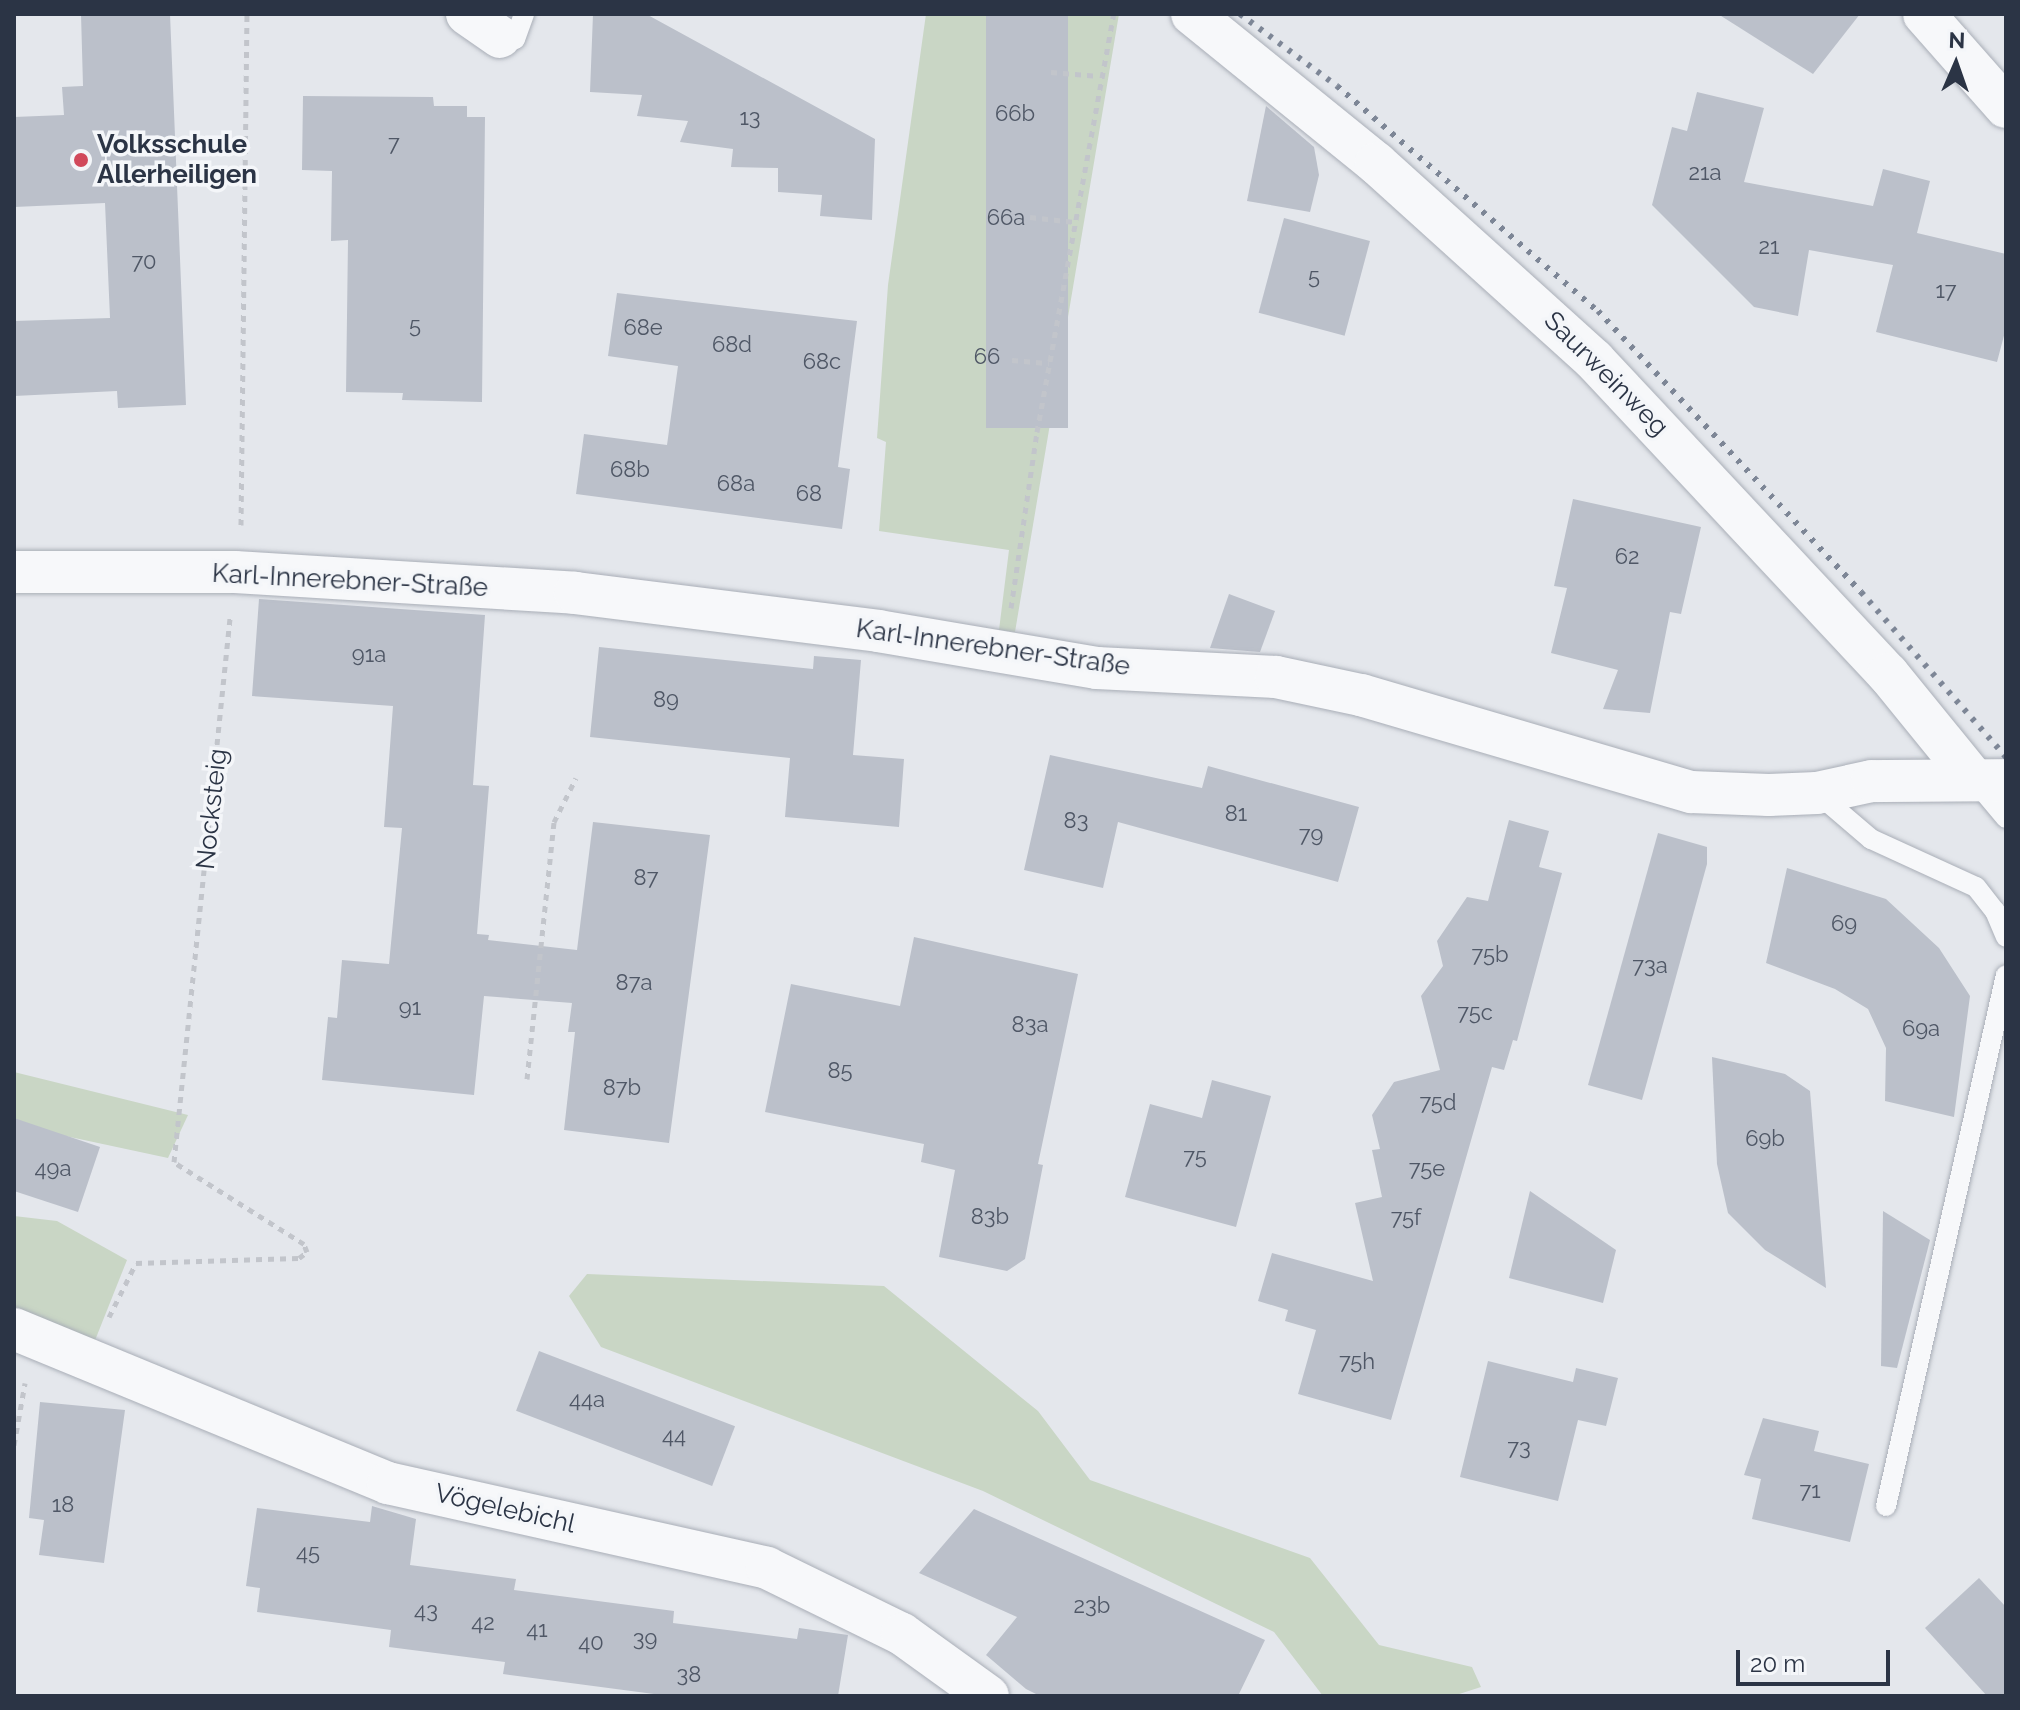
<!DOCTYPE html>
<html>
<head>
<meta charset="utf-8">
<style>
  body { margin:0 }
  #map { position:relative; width:2020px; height:1710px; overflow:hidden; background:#e4e7ec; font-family:Raleway,sans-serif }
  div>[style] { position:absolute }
  .green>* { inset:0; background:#c9d6c5 }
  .building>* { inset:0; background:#bbc0ca; transform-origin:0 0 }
  .path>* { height:5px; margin-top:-2.5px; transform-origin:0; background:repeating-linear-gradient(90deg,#c2c5cb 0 6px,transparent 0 12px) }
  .roads { filter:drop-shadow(0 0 2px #a9aeb7) drop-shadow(0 0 2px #a9aeb7) }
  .service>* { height:20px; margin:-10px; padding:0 10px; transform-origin:10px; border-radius:10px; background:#f7f8fa }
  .minor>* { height:42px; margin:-21px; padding:0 21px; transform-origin:21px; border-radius:21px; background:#f7f8fa }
  .rail>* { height:6px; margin-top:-3px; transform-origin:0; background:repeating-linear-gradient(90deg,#7d8696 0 4px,transparent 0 12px) }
  .dots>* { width:22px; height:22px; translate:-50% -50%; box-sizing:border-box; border:4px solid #f4f6f9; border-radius:50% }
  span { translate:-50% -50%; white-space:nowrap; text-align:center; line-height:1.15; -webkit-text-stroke:7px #f4f6f9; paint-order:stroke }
  .number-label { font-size:22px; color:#4f5766 }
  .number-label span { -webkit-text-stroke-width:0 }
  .poi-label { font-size:26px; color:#2b3445; font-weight:700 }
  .left { translate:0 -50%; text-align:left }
  .street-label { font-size:26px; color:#2b3445 }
  .frame { position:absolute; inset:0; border:16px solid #2b3445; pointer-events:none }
  .north { position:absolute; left:1916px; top:24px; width:80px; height:80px; -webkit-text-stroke:6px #f4f6f9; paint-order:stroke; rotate:2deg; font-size:22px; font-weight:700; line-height:32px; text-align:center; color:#2b3445 }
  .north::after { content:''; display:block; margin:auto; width:28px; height:36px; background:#2b3445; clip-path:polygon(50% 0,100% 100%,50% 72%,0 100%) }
  .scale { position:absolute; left:1736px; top:1650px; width:154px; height:36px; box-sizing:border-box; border:4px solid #2b3445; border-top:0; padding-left:10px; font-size:24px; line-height:28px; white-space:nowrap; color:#2b3445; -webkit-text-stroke:6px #f4f6f9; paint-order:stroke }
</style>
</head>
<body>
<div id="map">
  <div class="green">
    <i style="clip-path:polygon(926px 14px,1119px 14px,1015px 632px,999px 630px,1009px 550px,879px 531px,886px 442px,877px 438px,888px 285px)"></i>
    <i style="clip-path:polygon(14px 1072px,188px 1115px,168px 1158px,14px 1125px)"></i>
    <i style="clip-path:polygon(14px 1216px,57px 1221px,127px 1260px,88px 1358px,14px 1329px)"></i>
    <i style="clip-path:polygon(587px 1274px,884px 1286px,1038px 1411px,1090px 1480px,1310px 1558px,1379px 1645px,1472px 1667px,1481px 1687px,1453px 1696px,1323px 1696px,1274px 1632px,983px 1491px,601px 1347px,569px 1296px)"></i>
  </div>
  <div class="building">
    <i style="clip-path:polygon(81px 14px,170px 14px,186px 405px,118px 408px,117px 391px,14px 396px,14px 321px,110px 318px,105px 203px,14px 207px,14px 117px,64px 115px,62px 87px,83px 86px)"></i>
    <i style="clip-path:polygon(593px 14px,646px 14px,875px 139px,872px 220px,820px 216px,822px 195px,778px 192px,778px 168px,731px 167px,733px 149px,680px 142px,688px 121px,637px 116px,642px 95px,590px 92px)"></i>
    <i style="left:986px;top:14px;width:82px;height:414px"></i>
    <i style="clip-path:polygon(1718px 14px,1860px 14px,1813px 74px)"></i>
    <i style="clip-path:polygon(1697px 92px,1764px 108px,1744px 182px,1873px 206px,1883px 169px,1930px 181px,1917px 233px,2006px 254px,2006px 328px,1997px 362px,1876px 332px,1893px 265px,1809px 250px,1798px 316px,1754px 307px,1652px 205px,1672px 127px,1687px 131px)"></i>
    <i style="clip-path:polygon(303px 96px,433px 97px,434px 106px,467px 106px,467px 117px,485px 117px,482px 402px,402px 400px,403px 393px,346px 392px,348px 240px,331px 241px,332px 171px,302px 170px)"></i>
    <i style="clip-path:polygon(1266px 106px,1314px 147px,1319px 175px,1310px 212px,1247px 201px)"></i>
    <i style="left:1284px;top:218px;width:89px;height:98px;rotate:15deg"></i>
    <i style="clip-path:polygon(617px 293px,857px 321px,838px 467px,850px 469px,842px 529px,576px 494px,584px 434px,667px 445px,678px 366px,608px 356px)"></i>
    <i style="clip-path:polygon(1573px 499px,1701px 527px,1681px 614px,1670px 612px,1650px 713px,1603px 709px,1618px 670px,1551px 653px,1567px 588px,1554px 586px)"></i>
    <i style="clip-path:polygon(1229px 594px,1275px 611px,1260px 652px,1210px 648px)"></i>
    <i style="clip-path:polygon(259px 599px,485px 615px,473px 785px,489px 786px,477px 934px,489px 935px,488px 940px,577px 950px,593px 822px,710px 835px,669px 1143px,564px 1130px,575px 1032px,568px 1032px,572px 1003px,484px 996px,474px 1095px,322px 1080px,328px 1017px,337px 1018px,342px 960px,389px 964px,402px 828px,384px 827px,393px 706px,252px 696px)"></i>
    <i style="clip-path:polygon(599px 647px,813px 669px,814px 656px,861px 660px,853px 755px,904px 759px,899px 827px,785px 817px,790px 758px,590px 737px)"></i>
    <i style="clip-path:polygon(1050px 755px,1202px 788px,1208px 766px,1359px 807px,1338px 882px,1118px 822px,1103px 888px,1024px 870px)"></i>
    <i style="clip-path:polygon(1509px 820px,1549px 831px,1539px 867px,1562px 873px,1517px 1041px,1513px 1040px,1504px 1070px,1492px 1067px,1391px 1420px,1298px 1394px,1316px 1330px,1285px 1321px,1288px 1310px,1258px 1301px,1272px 1253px,1373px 1281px,1355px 1203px,1382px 1197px,1372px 1150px,1380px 1149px,1372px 1115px,1394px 1082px,1440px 1070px,1421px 996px,1443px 966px,1437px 941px,1467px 897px,1488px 901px)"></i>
    <i style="clip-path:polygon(1658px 833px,1707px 847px,1707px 864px,1642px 1100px,1588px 1085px)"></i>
    <i style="clip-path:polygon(1787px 868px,1886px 899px,1939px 948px,1970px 996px,1954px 1117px,1885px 1101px,1886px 1048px,1868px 1009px,1835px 989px,1766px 963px)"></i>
    <i style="clip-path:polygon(914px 937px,1078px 974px,1038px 1164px,1043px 1165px,1025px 1259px,1007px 1271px,939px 1257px,955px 1170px,921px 1162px,924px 1144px,765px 1112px,791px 984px,900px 1006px)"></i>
    <i style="clip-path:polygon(1712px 1057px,1785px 1074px,1810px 1091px,1826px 1288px,1765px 1250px,1728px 1213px,1717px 1164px)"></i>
    <i style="clip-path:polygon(1212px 1080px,1271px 1096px,1236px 1227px,1125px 1197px,1150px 1104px,1202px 1118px)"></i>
    <i style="clip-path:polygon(14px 1118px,100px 1147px,78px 1212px,14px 1191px)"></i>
    <i style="clip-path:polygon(1530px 1191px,1616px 1250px,1603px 1303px,1509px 1278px)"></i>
    <i style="clip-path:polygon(1883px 1211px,1930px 1240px,1897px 1368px,1881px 1366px)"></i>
    <i style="left:539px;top:1351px;width:210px;height:64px;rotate:21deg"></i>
    <i style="clip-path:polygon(1488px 1361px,1573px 1382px,1576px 1368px,1618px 1378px,1606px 1426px,1578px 1420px,1558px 1501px,1460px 1477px)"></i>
    <i style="clip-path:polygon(40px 1402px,125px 1410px,104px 1563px,39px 1555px,44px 1520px,29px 1518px)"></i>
    <i style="clip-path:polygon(1763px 1418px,1819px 1431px,1814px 1451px,1869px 1464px,1850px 1542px,1752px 1519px,1761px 1479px,1744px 1475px)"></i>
    <i style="clip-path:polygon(372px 1506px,416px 1519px,410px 1565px,516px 1579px,514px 1590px,674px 1611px,673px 1623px,797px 1639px,799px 1628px,848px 1635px,838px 1696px,669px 1696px,503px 1674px,505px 1662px,389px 1647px,391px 1630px,257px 1612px,260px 1588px,246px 1586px,257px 1508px,370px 1522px)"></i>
    <i style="clip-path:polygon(974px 1509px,1265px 1640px,1238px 1696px,1040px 1696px,1026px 1689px,986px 1655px,1017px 1617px,919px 1573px)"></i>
    <i style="clip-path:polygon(1979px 1578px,2006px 1607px,2006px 1696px,1987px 1696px,1925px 1628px)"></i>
  </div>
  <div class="path">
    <i style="left:1051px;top:72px;width:48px;rotate:4.8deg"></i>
    <i style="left:1030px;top:217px;width:45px;rotate:6.3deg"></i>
    <i style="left:1012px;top:360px;width:37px;rotate:5deg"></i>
    <i style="left:241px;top:525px;width:511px;rotate:-89.33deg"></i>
    <i style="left:1011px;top:608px;width:178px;rotate:-81.6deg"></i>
    <i style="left:1037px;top:432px;width:425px;rotate:-79.6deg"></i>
    <i style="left:527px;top:1079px;width:258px;rotate:-84deg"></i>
    <i style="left:554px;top:822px;width:49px;rotate:-63.4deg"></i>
    <i style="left:109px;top:1317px;width:60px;rotate:-63.4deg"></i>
    <i style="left:136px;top:1263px;width:163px;rotate:-1.8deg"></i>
    <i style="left:299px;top:1258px;width:10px;rotate:-37deg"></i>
    <i style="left:307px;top:1252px;width:9px;rotate:-111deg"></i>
    <i style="left:304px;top:1244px;width:154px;rotate:-147.8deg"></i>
    <i style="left:174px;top:1162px;width:547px;rotate:-84.12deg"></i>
    <i style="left:14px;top:1445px;width:63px;rotate:-79.9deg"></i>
  </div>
  <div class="roads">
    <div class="service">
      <i style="left:500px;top:37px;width:15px;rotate:8deg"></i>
      <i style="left:515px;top:39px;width:27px;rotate:-70deg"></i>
      <i style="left:1975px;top:781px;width:48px;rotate:50deg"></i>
      <i style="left:1817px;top:793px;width:71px;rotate:40.4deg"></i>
      <i style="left:1871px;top:839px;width:115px;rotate:24.6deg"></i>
      <i style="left:1976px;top:887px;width:31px;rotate:52deg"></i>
      <i style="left:1995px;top:911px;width:28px;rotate:67deg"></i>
      <i style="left:1886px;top:1506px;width:544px;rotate:-77.27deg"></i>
    </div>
    <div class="minor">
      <i style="left:467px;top:14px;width:40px;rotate:34.9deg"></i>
      <i style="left:1192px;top:14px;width:237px;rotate:39deg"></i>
      <i style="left:1376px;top:163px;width:294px;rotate:42.1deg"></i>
      <i style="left:1594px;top:360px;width:430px;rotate:46.9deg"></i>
      <i style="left:1888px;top:674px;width:136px;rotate:50.9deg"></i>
      <i style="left:1924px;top:14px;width:124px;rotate:48.6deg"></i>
      <i style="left:14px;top:572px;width:221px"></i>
      <i style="left:235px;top:572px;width:341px;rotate:3.5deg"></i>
      <i style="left:575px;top:593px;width:305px;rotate:7.1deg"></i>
      <i style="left:878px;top:631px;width:222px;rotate:9.6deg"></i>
      <i style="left:1097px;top:668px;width:179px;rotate:2.9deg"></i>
      <i style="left:1276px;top:677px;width:87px;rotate:12deg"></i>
      <i style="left:1361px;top:695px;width:344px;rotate:16.4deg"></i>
      <i style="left:1691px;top:792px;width:78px;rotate:2.2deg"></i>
      <i style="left:1769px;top:795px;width:48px;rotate:-2.4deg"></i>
      <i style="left:1817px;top:793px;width:56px;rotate:-12.3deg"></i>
      <i style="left:1872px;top:781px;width:134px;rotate:-0.4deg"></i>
      <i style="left:14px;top:1329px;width:404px;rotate:22.4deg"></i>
      <i style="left:388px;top:1483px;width:388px;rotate:12.6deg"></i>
      <i style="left:767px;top:1568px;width:150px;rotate:26.1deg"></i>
      <i style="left:902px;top:1634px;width:106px;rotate:35.8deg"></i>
    </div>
  </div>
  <div class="rail">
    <i style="left:1240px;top:14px;width:121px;rotate:36.6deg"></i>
    <i style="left:1337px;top:86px;width:345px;rotate:40.8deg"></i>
    <i style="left:1598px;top:311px;width:385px;rotate:46.9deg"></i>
    <i style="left:1861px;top:592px;width:220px;rotate:48.7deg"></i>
  </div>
  <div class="dots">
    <i style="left:81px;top:160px;background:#d1495b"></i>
  </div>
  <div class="number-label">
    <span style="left:1015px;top:114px">66b</span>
    <span style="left:750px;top:118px">13</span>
    <span style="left:394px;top:144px">7</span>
    <span style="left:1705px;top:173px">21a</span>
    <span style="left:1006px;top:218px">66a</span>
    <span style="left:1769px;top:247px">21</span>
    <span style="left:144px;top:262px">70</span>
    <span style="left:1314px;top:277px">5</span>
    <span style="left:1946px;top:291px">17</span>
    <span style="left:415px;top:326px">5</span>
    <span style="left:643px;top:328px">68e</span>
    <span style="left:732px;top:345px">68d</span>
    <span style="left:987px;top:357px">66</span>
    <span style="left:822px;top:362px">68c</span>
    <span style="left:630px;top:470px">68b</span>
    <span style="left:736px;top:484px">68a</span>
    <span style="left:809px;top:494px">68</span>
    <span style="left:1627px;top:557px">62</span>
    <span style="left:369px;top:655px">91a</span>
    <span style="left:666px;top:700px">89</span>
    <span style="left:1236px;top:814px">81</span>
    <span style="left:1076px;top:821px">83</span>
    <span style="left:1311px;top:835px">79</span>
    <span style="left:646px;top:878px">87</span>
    <span style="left:1844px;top:924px">69</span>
    <span style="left:1490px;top:955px">75b</span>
    <span style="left:1650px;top:966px">73a</span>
    <span style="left:634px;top:983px">87a</span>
    <span style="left:410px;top:1008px">91</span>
    <span style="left:1475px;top:1013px">75c</span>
    <span style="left:1030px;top:1025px">83a</span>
    <span style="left:1921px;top:1029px">69a</span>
    <span style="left:840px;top:1071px">85</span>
    <span style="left:622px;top:1088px">87b</span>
    <span style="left:1438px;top:1103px">75d</span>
    <span style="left:1765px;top:1139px">69b</span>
    <span style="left:1195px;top:1157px">75</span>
    <span style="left:53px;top:1169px">49a</span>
    <span style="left:1427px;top:1169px">75e</span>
    <span style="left:990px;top:1217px">83b</span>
    <span style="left:1406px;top:1218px">75f</span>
    <span style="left:1357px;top:1362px">75h</span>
    <span style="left:587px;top:1400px">44a</span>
    <span style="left:674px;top:1436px">44</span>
    <span style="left:1519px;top:1448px">73</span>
    <span style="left:1810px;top:1491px">71</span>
    <span style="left:63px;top:1505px">18</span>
    <span style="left:308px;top:1553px">45</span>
    <span style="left:1092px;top:1606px">23b</span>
    <span style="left:426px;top:1611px">43</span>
    <span style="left:483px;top:1623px">42</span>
    <span style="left:537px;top:1630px">41</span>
    <span style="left:645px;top:1639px">39</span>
    <span style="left:591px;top:1643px">40</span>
    <span style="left:689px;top:1675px">38</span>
  </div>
  <div class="poi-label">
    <span class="left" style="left:97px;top:160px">Volksschule<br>Allerheiligen</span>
  </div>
  <div class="street-label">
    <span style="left:1606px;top:374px;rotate:45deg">Saurweinweg</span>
    <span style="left:350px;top:581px;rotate:3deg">Karl-Innerebner-Straße</span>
    <span style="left:993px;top:648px;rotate:8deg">Karl-Innerebner-Straße</span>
    <span style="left:212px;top:809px;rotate:-84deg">Nocksteig</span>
    <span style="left:505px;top:1509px;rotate:13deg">Vögelebichl</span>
  </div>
  <div class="frame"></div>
  <div class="north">N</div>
  <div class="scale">20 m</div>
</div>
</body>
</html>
